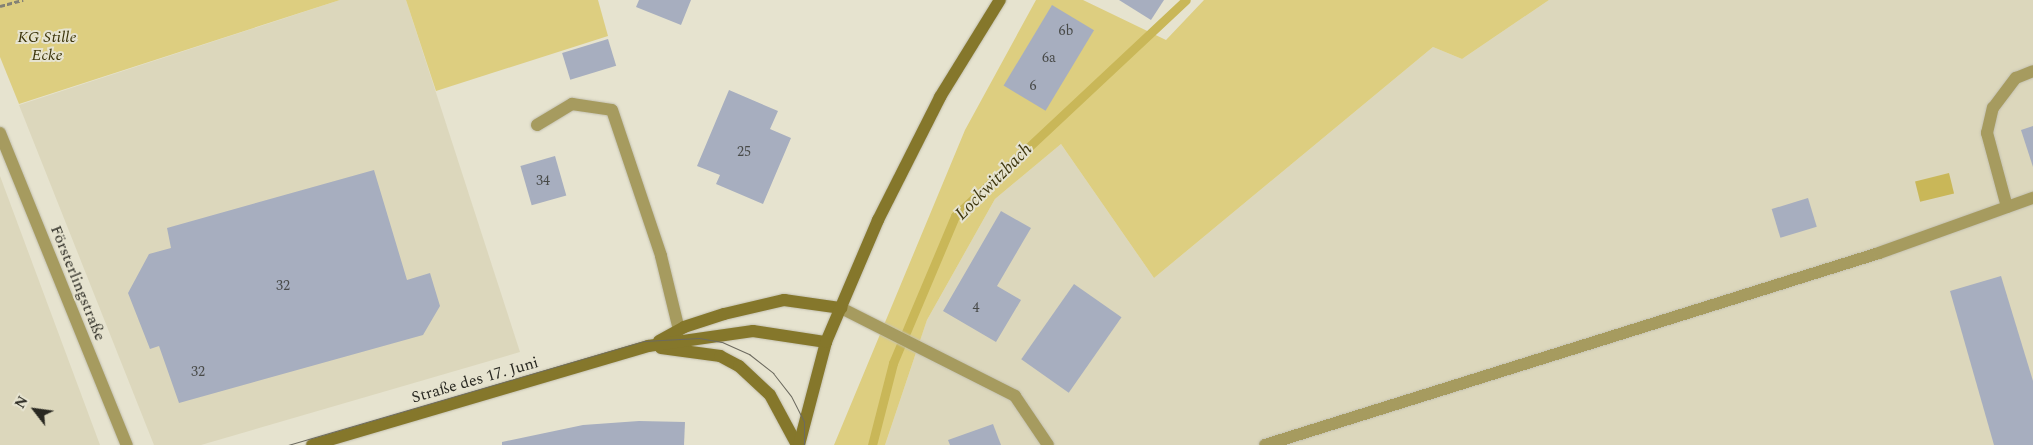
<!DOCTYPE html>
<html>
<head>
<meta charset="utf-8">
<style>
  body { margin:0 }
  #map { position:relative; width:2033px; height:445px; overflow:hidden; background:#e6e3cf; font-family:Spectral,serif }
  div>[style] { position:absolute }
  .built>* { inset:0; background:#dcd7bc }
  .green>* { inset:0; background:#ddce80 }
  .water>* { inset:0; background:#c9b758; transform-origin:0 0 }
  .stream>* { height:9px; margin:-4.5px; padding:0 4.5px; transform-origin:4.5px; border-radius:4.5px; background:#c9b758 }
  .building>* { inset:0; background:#a7aebf; transform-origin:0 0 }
  .path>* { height:3px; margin-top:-1.5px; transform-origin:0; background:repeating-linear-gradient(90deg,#848275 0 5px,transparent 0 7.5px) }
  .roads { filter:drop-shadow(0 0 1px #c4c1b0) drop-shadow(0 0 1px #c4c1b0) }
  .lane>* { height:12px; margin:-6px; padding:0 6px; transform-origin:6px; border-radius:6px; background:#a69b5f }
  .street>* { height:12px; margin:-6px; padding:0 6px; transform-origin:6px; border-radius:6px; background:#a69b5f }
  .secondary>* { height:12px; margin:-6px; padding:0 6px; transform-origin:6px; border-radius:6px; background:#85772b }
  .tram>* { height:1px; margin:-0.5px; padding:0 0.5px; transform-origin:0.5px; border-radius:0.5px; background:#6c6a5f }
  span { translate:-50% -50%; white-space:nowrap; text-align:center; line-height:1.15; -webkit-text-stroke:4px #e6e3cf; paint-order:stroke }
  .number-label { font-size:14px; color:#484a48 }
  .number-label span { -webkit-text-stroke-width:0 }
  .park-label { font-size:16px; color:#3b340a; font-style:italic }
  .street-label { font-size:16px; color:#292821 }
  .water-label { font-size:18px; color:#3f370e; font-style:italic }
  .north { position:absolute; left:10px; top:385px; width:50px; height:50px; -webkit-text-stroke:4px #e6e3cf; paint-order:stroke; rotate:300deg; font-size:14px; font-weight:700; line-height:20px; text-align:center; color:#292821 }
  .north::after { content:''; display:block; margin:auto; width:18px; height:22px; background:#292821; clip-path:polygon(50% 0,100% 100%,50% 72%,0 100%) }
</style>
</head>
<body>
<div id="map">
  <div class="built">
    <i style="clip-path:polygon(340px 0,406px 0,520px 352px,201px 445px,154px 445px,19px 105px)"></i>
    <i style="clip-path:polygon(1549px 0,2033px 0,2033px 445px,885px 445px,927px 320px,995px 199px,1061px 144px,1154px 278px,1433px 47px,1462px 59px)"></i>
    <i style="clip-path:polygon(0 176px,100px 445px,0 445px)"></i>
  </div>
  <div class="green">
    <i style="clip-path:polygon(0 0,340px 0,19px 104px,0 57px)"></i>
    <i style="clip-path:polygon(406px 0,598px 0,608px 36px,436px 91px)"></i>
    <i style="clip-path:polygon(1036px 0,1083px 0,1166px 40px,1204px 0,1549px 0,1462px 59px,1433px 47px,1154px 278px,1061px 144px,995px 199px,927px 320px,885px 445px,834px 445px,965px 130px)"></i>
  </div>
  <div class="water">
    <i style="left:1949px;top:173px;width:21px;height:35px;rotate:76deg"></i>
  </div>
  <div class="stream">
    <i style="left:872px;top:445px;width:85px;rotate:-75.6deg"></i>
    <i style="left:893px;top:363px;width:160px;rotate:-67.1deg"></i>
    <i style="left:955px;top:216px;width:316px;rotate:-43.1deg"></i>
  </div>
  <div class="building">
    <i style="clip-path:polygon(639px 0,691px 0,681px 25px,636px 7px)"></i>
    <i style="clip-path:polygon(1119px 0,1164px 0,1151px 20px)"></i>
    <i style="left:1052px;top:5px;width:49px;height:94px;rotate:31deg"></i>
    <i style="left:608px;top:39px;width:28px;height:48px;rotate:73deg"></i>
    <i style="clip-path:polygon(729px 90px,778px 111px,770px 129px,791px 138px,763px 204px,716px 184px,720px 175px,697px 166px)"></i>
    <i style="clip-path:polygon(2033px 126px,2033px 167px,2021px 130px)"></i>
    <i style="left:555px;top:156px;width:41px;height:36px;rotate:74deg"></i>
    <i style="clip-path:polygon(374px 170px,407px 280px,430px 273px,440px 306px,423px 335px,179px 403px,159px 346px,150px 349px,128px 293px,149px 254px,171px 248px,167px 228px)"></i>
    <i style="left:1808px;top:198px;width:30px;height:38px;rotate:73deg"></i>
    <i style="clip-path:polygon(1001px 211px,1031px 228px,997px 286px,1021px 300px,996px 342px,943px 311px)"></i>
    <i style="clip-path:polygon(2001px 276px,2033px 381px,2033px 445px,1994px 445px,1950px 291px)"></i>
    <i style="left:1074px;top:284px;width:58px;height:92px;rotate:35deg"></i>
    <i style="clip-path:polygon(639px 421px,685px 422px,684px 445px,502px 445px,502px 442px,583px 425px)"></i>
    <i style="clip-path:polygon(993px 424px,1001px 445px,950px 445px,948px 440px)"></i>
  </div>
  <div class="path">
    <i style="left:0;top:6px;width:24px;rotate:-15deg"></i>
  </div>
  <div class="roads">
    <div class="lane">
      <i style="left:537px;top:125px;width:41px;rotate:-31deg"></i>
      <i style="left:572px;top:104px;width:40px;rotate:8.5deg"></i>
      <i style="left:612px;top:110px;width:154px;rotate:71.4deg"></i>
      <i style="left:661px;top:256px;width:76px;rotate:76.3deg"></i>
      <i style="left:2007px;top:207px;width:77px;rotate:-105.1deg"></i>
      <i style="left:1987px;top:133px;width:26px;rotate:-77deg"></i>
      <i style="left:1993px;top:108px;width:38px;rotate:-53deg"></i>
      <i style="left:2016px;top:78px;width:18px;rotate:-22deg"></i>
      <i style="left:841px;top:308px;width:195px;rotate:26.8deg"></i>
      <i style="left:1015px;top:396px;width:59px;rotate:56deg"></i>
      <i style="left:1265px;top:445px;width:643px;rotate:-17.36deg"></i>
      <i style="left:1879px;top:253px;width:164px;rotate:-19.7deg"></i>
    </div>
    <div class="street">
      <i style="left:0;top:133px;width:337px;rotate:67.9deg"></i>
    </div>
    <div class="secondary">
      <i style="left:659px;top:341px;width:29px;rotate:-29deg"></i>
      <i style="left:684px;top:327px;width:42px;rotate:-18deg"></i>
      <i style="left:724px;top:314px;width:62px;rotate:-13.1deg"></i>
      <i style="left:784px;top:300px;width:58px;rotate:8deg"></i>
      <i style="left:661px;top:348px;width:60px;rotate:7.7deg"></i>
      <i style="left:720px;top:356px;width:21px;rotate:28deg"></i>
      <i style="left:739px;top:366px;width:42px;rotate:43.1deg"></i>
      <i style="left:770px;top:395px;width:57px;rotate:61.6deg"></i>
      <i style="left:312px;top:445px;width:350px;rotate:-16.4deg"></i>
      <i style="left:648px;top:346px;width:106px;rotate:-8.1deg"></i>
      <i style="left:753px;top:331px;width:74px;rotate:8.6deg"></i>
      <i style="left:799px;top:445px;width:106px;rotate:-75.3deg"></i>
      <i style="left:826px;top:342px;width:133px;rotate:-66.9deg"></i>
      <i style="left:878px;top:220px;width:138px;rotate:-63.2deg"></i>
      <i style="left:940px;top:97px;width:114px;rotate:-58.3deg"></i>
    </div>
  </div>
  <div class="tram">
    <i style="left:288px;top:445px;width:371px;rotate:-16.3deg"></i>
    <i style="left:644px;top:341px;width:55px;rotate:-3.1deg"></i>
    <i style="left:699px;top:338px;width:23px;rotate:10deg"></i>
    <i style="left:722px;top:342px;width:30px;rotate:24deg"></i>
    <i style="left:749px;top:354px;width:31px;rotate:38deg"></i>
    <i style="left:773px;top:373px;width:29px;rotate:52deg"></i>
    <i style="left:791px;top:396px;width:29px;rotate:63deg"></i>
    <i style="left:804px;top:422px;width:23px;rotate:90deg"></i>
  </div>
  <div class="number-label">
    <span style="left:1066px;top:31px">6b</span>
    <span style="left:1049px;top:58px">6a</span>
    <span style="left:1033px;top:86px">6</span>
    <span style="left:744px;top:152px">25</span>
    <span style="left:543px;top:181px">34</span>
    <span style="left:283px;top:286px">32</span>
    <span style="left:976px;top:308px">4</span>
    <span style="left:198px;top:372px">32</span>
  </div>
  <div class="park-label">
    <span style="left:47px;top:46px">KG Stille<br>Ecke</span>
  </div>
  <div class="street-label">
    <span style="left:78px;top:283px;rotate:68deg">Försterlingstraße</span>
    <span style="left:475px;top:380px;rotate:-16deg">Straße des 17. Juni</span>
  </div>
  <div class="water-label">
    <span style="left:994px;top:182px;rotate:-45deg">Lockwitzbach</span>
  </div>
  <div class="north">N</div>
</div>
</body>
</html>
